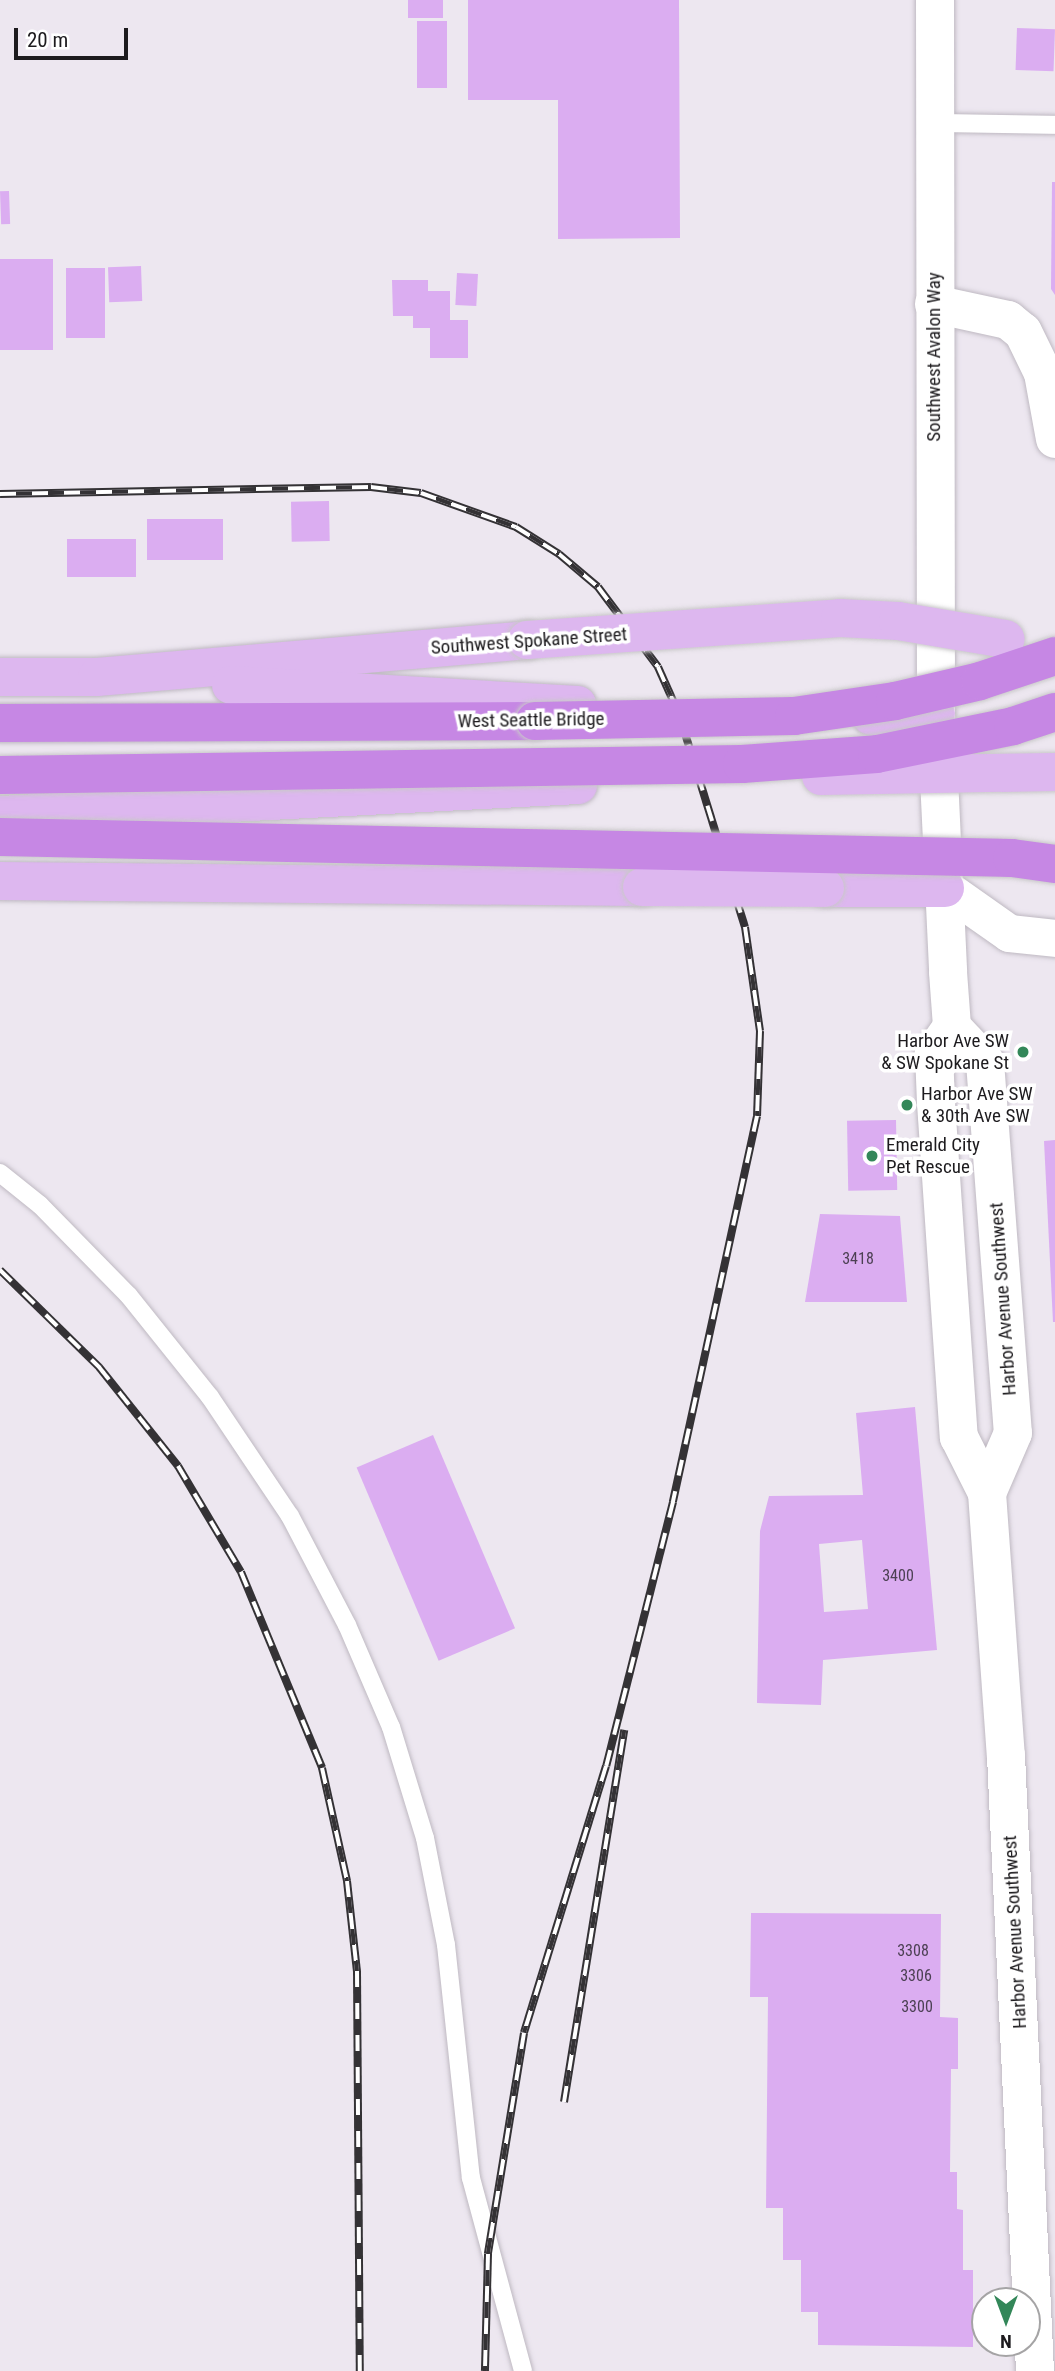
<!DOCTYPE html>
<html>
<head>
<meta charset="utf-8">
<style>
  body { margin:0 }
  #map { position:relative; width:1055px; height:2371px; overflow:hidden; background:#ede7f0; font-family:"Roboto Condensed",sans-serif }
  div>[style] { position:absolute }
  .building>* { inset:0; background:#dbadf1; transform-origin:0 0 }
  .roads { filter:drop-shadow(0 0 2px #bfb9c2) drop-shadow(0 0 2px #bfb9c2) }
  .lane>* { height:18px; margin:-9px; padding:0 9px; transform-origin:9px; border-radius:9px; background:#fff }
  .street>* { height:37px; margin:-18.5px; padding:0 18.5px; transform-origin:18.5px; border-radius:18.5px; background:#fff }
  .secondary>* { height:38px; margin:-19px; padding:0 19px; transform-origin:19px; border-radius:19px; background:#fff }
  .primary>* { height:38px; margin:-19px; padding:0 19px; transform-origin:19px; border-radius:19px; background:#ddb7ef }
  .highway>* { height:38px; margin:-19px; padding:0 19px; transform-origin:19px; border-radius:19px; background:#c687e4 }
  .rail>* { height:8px; margin-top:-4px; transform-origin:0; background:repeating-linear-gradient(90deg,#fff 0 16px,#343235 0 32px); box-sizing:border-box; border-block:2px solid #343235 }
  .bridges { filter:drop-shadow(0 0 2px #c9c8c9) drop-shadow(0 0 2px #c9c8c9) }
  .primary-bridge>* { height:38px; margin:-19px; padding:0 19px; transform-origin:19px; border-radius:19px; background:#ddb7ef }
  .highway-bridge>* { height:38px; margin:-19px; padding:0 19px; transform-origin:19px; border-radius:19px; background:#c687e4 }
  .dots>* { width:19px; height:19px; translate:-50% -50%; box-sizing:border-box; border:4px solid #fff; border-radius:50% }
  span { translate:-50% -50%; white-space:nowrap; text-align:center; line-height:1.15; -webkit-text-stroke:7px #fff; paint-order:stroke }
  .number-label { font-size:16px; color:#4c4053 }
  .number-label span { -webkit-text-stroke-width:0 }
  .street-label { font-size:19px; color:#1d1b1e }
  .poi-label { font-size:19px; color:#1d1b1e }
  .right { translate:-100% -50%; text-align:right }
  .left { translate:0 -50%; text-align:left }
  .north { position:absolute; left:971px; top:2287px; width:70px; height:70px; box-sizing:border-box; background:#fff; border:2px solid #a5a4a5; border-radius:50%; rotate:180deg; font-size:19px; font-weight:700; line-height:28px; text-align:center; color:#1d1b1e }
  .north::after { content:''; display:block; margin:auto; width:24px; height:32px; background:#338759; clip-path:polygon(50% 0,100% 100%,50% 72%,0 100%) }
  .scale { position:absolute; left:14px; top:28px; width:114px; height:32px; box-sizing:border-box; border:4px solid #1d1b1e; border-top:0; padding-left:9px; font-size:21px; line-height:24px; white-space:nowrap; color:#1d1b1e; -webkit-text-stroke:5px #fff; paint-order:stroke }
</style>
</head>
<body>
<div id="map">
  <div class="building">
    <i style="left:408px;top:0;width:35px;height:18px"></i>
    <i style="clip-path:polygon(468px 0,679px 0,680px 238px,558px 239px,558px 100px,468px 100px)"></i>
    <i style="left:417px;top:21px;width:30px;height:67px"></i>
    <i style="left:1017px;top:28px;width:38px;height:42px;rotate:2deg"></i>
    <i style="clip-path:polygon(1052px 182px,1055px 182px,1055px 295px,1051px 289px)"></i>
    <i style="left:9px;top:191px;width:33px;height:9px;rotate:88deg"></i>
    <i style="left:0;top:259px;width:53px;height:91px"></i>
    <i style="left:141px;top:266px;width:35px;height:33px;rotate:88deg"></i>
    <i style="left:66px;top:268px;width:39px;height:70px"></i>
    <i style="left:457px;top:273px;width:21px;height:32px;rotate:3deg"></i>
    <i style="clip-path:polygon(392px 280px,428px 280px,428px 291px,450px 291px,450px 320px,468px 320px,468px 358px,430px 358px,430px 328px,413px 328px,413px 316px,393px 316px)"></i>
    <i style="left:329px;top:501px;width:40px;height:38px;rotate:89deg"></i>
    <i style="left:223px;top:519px;width:41px;height:76px;rotate:90deg"></i>
    <i style="left:136px;top:539px;width:38px;height:69px;rotate:90deg"></i>
    <i style="left:896px;top:1120px;width:70px;height:49px;rotate:89deg"></i>
    <i style="clip-path:polygon(1055px 1140px,1055px 1322px,1053px 1322px,1044px 1141px)"></i>
    <i style="clip-path:polygon(820px 1214px,900px 1216px,907px 1302px,805px 1302px)"></i>
    <i style="clip-path:polygon(evenodd,915px 1407px,937px 1650px,823px 1660px,821px 1705px,757px 1703px,760px 1531px,769px 1496px,863px 1495px,856px 1413px,915px 1407px,862px 1540px,868px 1609px,824px 1612px,819px 1544px,862px 1540px)"></i>
    <i style="left:433px;top:1435px;width:210px;height:83px;rotate:67deg"></i>
    <i style="clip-path:polygon(751px 1913px,941px 1914px,940px 2017px,958px 2018px,958px 2069px,951px 2069px,950px 2172px,957px 2172px,957px 2209px,963px 2210px,963px 2270px,973px 2270px,973px 2347px,818px 2345px,818px 2312px,801px 2312px,801px 2260px,783px 2260px,783px 2208px,766px 2208px,768px 1997px,750px 1997px)"></i>
  </div>
  <div class="roads">
    <div class="lane">
      <i style="left:934px;top:123px;width:121px;rotate:0.9deg"></i>
      <i style="left:0;top:1173px;width:51px;rotate:38.7deg"></i>
      <i style="left:40px;top:1205px;width:127px;rotate:45.6deg"></i>
      <i style="left:129px;top:1296px;width:129px;rotate:51.3deg"></i>
      <i style="left:210px;top:1397px;width:143px;rotate:56.1deg"></i>
      <i style="left:290px;top:1516px;width:123px;rotate:62.4deg"></i>
      <i style="left:347px;top:1625px;width:111px;rotate:66.7deg"></i>
      <i style="left:391px;top:1727px;width:116px;rotate:73deg"></i>
      <i style="left:425px;top:1838px;width:109px;rotate:78.9deg"></i>
      <i style="left:446px;top:1945px;width:234px;rotate:83.9deg"></i>
      <i style="left:471px;top:2178px;width:200px;rotate:74.9deg"></i>
    </div>
    <div class="street">
      <i style="left:945px;top:888px;width:78px;rotate:35.1deg"></i>
      <i style="left:1009px;top:933px;width:46px;rotate:6.2deg"></i>
    </div>
    <div class="secondary">
      <i style="left:935px;top:0;width:714px;rotate:89.92deg"></i>
      <i style="left:936px;top:714px;width:258px;rotate:87.3deg"></i>
      <i style="left:948px;top:972px;width:55px;rotate:85.8deg"></i>
      <i style="left:952px;top:1027px;width:48px;rotate:46.7deg"></i>
      <i style="left:985px;top:1062px;width:372px;rotate:85.7deg"></i>
      <i style="left:1013px;top:1433px;width:65px;rotate:113.4deg"></i>
      <i style="left:934px;top:304px;width:76px;rotate:12.2deg"></i>
      <i style="left:1008px;top:320px;width:19px;rotate:39deg"></i>
      <i style="left:1023px;top:332px;width:46px;rotate:64deg"></i>
      <i style="left:1043px;top:373px;width:67px;rotate:79.7deg"></i>
      <i style="left:952px;top:1027px;width:32px;rotate:125deg"></i>
      <i style="left:934px;top:1053px;width:50px;rotate:87.7deg"></i>
      <i style="left:936px;top:1103px;width:335px;rotate:86.1deg"></i>
      <i style="left:959px;top:1437px;width:63px;rotate:63.4deg"></i>
      <i style="left:987px;top:1493px;width:264px;rotate:85.9deg"></i>
      <i style="left:1006px;top:1756px;width:616px;rotate:87.3deg"></i>
    </div>
    <div class="primary">
      <i style="left:0;top:677px;width:97px"></i>
      <i style="left:97px;top:677px;width:432px;rotate:-4.9deg"></i>
      <i style="left:231px;top:685px;width:347px;rotate:3.3deg"></i>
      <i style="left:871px;top:716px;width:65px;rotate:-1.8deg"></i>
      <i style="left:0;top:815px;width:579px;rotate:-2.97deg"></i>
      <i style="left:0;top:881px;width:642px;rotate:0.54deg"></i>
      <i style="left:825px;top:888px;width:120px"></i>
    </div>
    <div class="highway">
      <i style="left:0;top:723px;width:535px;rotate:-0.21deg"></i>
    </div>
  </div>
  <div class="rail">
    <i style="left:0;top:494px;width:371px;rotate:-1.1deg"></i>
    <i style="left:371px;top:487px;width:50px;rotate:6.8deg"></i>
    <i style="left:421px;top:493px;width:101px;rotate:19.7deg"></i>
    <i style="left:516px;top:527px;width:51px;rotate:32.1deg"></i>
    <i style="left:559px;top:554px;width:51px;rotate:40.2deg"></i>
    <i style="left:598px;top:587px;width:100px;rotate:53.1deg"></i>
    <i style="left:658px;top:667px;width:51px;rotate:65.9deg"></i>
    <i style="left:679px;top:714px;width:223px;rotate:72.8deg"></i>
    <i style="left:745px;top:927px;width:105px;rotate:81.8deg"></i>
    <i style="left:760px;top:1031px;width:85px;rotate:92deg"></i>
    <i style="left:757px;top:1116px;width:395px;rotate:102.3deg"></i>
    <i style="left:673px;top:1502px;width:272px;rotate:104.2deg"></i>
    <i style="left:606px;top:1766px;width:279px;rotate:107.1deg"></i>
    <i style="left:524px;top:2033px;width:224px;rotate:99.3deg"></i>
    <i style="left:488px;top:2254px;width:117px;rotate:91.5deg"></i>
    <i style="left:0;top:1270px;width:139px;rotate:44.4deg"></i>
    <i style="left:99px;top:1367px;width:127px;rotate:51.4deg"></i>
    <i style="left:178px;top:1466px;width:123px;rotate:59.3deg"></i>
    <i style="left:241px;top:1572px;width:212px;rotate:67.5deg"></i>
    <i style="left:322px;top:1768px;width:116px;rotate:77.5deg"></i>
    <i style="left:347px;top:1881px;width:91px;rotate:83.7deg"></i>
    <i style="left:357px;top:1971px;width:400px;rotate:89.6deg"></i>
    <i style="left:564px;top:2102px;width:377px;rotate:-80.8deg"></i>
  </div>
  <div class="bridges">
    <div class="primary-bridge">
      <i style="left:527px;top:640px;width:314px;rotate:-4deg"></i>
      <i style="left:840px;top:618px;width:58px;rotate:3deg"></i>
      <i style="left:898px;top:621px;width:109px;rotate:9.5deg"></i>
      <i style="left:821px;top:776px;width:234px;rotate:-1deg"></i>
      <i style="left:642px;top:887px;width:183px;rotate:0.3deg"></i>
    </div>
    <div class="highway-bridge">
      <i style="left:535px;top:721px;width:259px;rotate:-1.1deg"></i>
      <i style="left:794px;top:716px;width:102px;rotate:-8.4deg"></i>
      <i style="left:895px;top:701px;width:87px;rotate:-13.2deg"></i>
      <i style="left:980px;top:681px;width:79px;rotate:-18.4deg"></i>
      <i style="left:0;top:775px;width:742px;rotate:-0.85deg"></i>
      <i style="left:742px;top:764px;width:135px;rotate:-4.2deg"></i>
      <i style="left:877px;top:754px;width:139px;rotate:-11.6deg"></i>
      <i style="left:1013px;top:726px;width:44px;rotate:-18.4deg"></i>
      <i style="left:0;top:837px;width:1012px;rotate:1.19deg"></i>
      <i style="left:1012px;top:858px;width:43px;rotate:7.9deg"></i>
    </div>
  </div>
  <div class="dots">
    <i style="left:1023px;top:1052px;background:#338759"></i>
    <i style="left:907px;top:1105px;background:#338759"></i>
    <i style="left:872px;top:1156px;background:#338759"></i>
  </div>
  <div class="number-label">
    <span style="left:858px;top:1259px">3418</span>
    <span style="left:898px;top:1576px">3400</span>
    <span style="left:913px;top:1951px">3308</span>
    <span style="left:916px;top:1976px">3306</span>
    <span style="left:917px;top:2007px">3300</span>
  </div>
  <div class="street-label">
    <span style="left:934px;top:357px;rotate:-90deg">Southwest Avalon Way</span>
    <span style="left:529px;top:641px;rotate:-4deg">Southwest Spokane Street</span>
    <span style="left:531px;top:720px;rotate:-1deg">West Seattle Bridge</span>
    <span style="left:1003px;top:1299px;rotate:-94deg">Harbor Avenue Southwest</span>
    <span style="left:1015px;top:1932px;rotate:-93deg">Harbor Avenue Southwest</span>
  </div>
  <div class="poi-label">
    <span class="right" style="left:1009px;top:1052px">Harbor Ave SW<br>&amp; SW Spokane St</span>
    <span class="left" style="left:921px;top:1105px">Harbor Ave SW<br>&amp; 30th Ave SW</span>
    <span class="left" style="left:886px;top:1156px">Emerald City<br>Pet Rescue</span>
  </div>
  <div class="north">N</div>
  <div class="scale">20 m</div>
</div>
</body>
</html>
